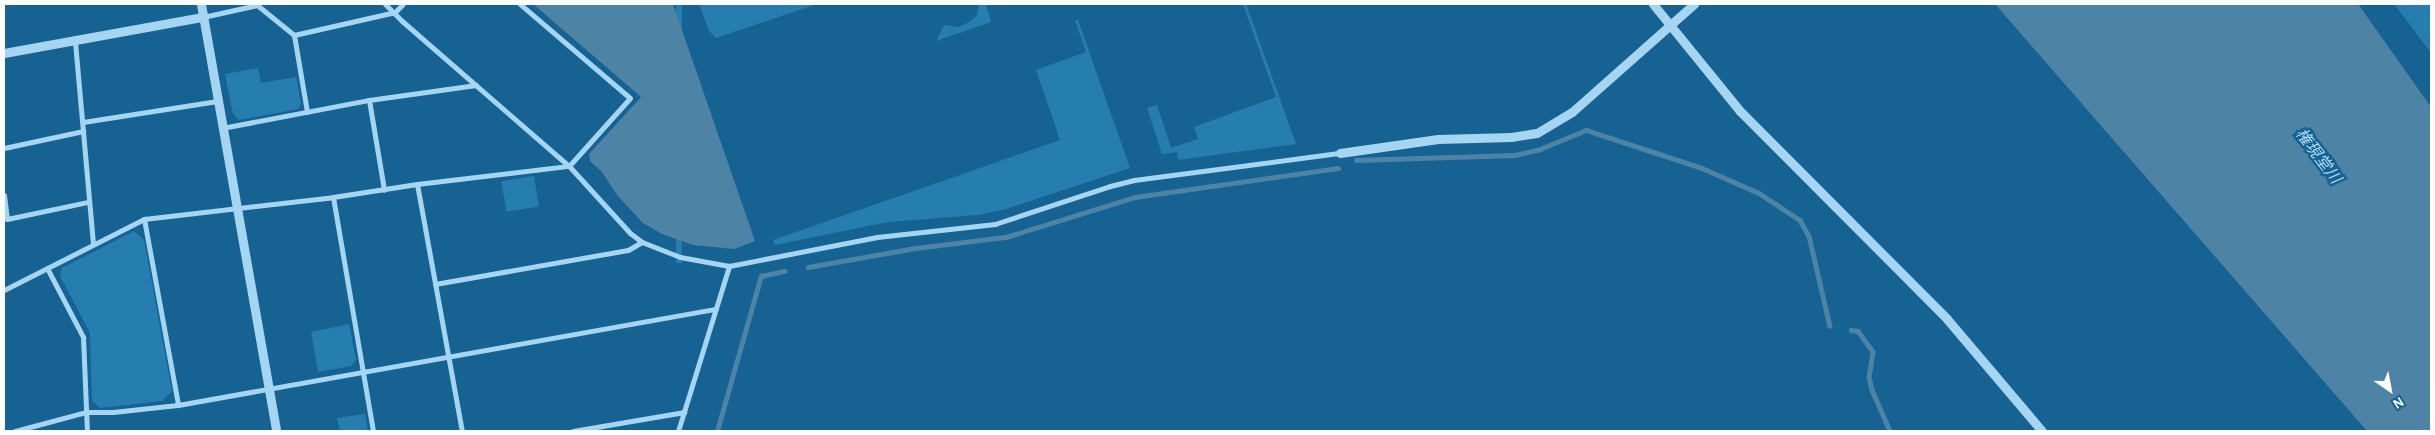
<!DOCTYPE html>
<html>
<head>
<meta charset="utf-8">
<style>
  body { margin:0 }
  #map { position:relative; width:2435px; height:435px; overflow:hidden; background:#166393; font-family:"Alegreya Sans","Noto Sans JP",sans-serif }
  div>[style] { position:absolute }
  .green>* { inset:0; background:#267db0; transform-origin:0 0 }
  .water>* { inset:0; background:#4d83a4 }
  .stream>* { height:4.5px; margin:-2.25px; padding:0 2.25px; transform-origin:2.25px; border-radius:2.25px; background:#4d83a4 }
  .minor>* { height:5px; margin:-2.5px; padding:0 2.5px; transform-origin:2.5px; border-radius:2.5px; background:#a6d5f1 }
  .tertiary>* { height:9px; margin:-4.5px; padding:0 4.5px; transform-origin:4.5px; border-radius:4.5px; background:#a6d5f1 }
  span { translate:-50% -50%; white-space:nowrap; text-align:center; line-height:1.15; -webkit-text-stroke:5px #166393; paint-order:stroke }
  .water-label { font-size:16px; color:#b2def7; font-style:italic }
  .frame { position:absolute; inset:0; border:5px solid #fff; pointer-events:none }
  .north { position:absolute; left:2365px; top:365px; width:50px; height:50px; -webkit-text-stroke:4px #166393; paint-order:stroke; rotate:147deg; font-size:14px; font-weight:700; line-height:20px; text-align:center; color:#fff }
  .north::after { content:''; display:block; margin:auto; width:18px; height:22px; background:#fff; clip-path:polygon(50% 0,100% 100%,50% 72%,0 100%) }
</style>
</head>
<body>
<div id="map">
  <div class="green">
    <i style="left:676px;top:4px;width:6px;height:259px"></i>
    <i style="clip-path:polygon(699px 4px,817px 4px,716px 38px,709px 31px)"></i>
    <i style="clip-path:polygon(979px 4px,986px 4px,991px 22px,936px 41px,944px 25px,959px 27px,971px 21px,977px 15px)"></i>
    <i style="clip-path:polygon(1243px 4px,1246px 4px,1296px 144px,1178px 160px,1177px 152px,1162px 154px,1147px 108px,1157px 105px,1171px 148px,1198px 139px,1194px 127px,1276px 97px)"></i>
    <i style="clip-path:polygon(2394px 4px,2431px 4px,2431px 53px)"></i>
    <i style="clip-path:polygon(1075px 20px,1078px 20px,1130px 168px,1006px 209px,978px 215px,888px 222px,775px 245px,773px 240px,776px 239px,1060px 140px,1036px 70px,1086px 52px)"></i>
    <i style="clip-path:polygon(258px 68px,261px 83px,296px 77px,301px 104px,298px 109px,239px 120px,233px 114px,225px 74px)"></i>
    <i style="left:534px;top:176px;width:31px;height:33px;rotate:81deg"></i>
    <i style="clip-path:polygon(134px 231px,144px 240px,172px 391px,162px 401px,100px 408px,92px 401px,90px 333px,60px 276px,62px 268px)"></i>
    <i style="clip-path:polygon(349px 324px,356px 360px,351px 366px,318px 372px,311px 332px)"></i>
    <i style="clip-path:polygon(365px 414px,368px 431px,340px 431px,337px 418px)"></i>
  </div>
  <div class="water">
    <i style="clip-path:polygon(533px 4px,673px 4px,755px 241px,734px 249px,693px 245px,662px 234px,643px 223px,617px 195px,602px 172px,590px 161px,589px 154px,641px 97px)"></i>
    <i style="clip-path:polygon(1995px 4px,2358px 4px,2431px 107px,2431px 431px,2367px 431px)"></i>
  </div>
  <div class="stream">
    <i style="left:1356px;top:160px;width:159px;rotate:-1.8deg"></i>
    <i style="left:1515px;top:155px;width:26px;rotate:-13deg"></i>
    <i style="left:1540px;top:149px;width:50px;rotate:-22.4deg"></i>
    <i style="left:1586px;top:130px;width:122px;rotate:18.1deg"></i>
    <i style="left:1702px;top:168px;width:62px;rotate:23.7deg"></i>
    <i style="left:1759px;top:193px;width:49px;rotate:33.4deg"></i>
    <i style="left:1800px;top:220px;width:18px;rotate:61deg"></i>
    <i style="left:1809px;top:236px;width:92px;rotate:76.9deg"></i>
    <i style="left:808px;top:267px;width:110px;rotate:-10deg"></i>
    <i style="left:916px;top:248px;width:91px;rotate:-7deg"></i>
    <i style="left:1006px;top:237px;width:135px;rotate:-17.2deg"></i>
    <i style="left:1135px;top:197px;width:205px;rotate:-8.1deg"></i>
    <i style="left:1851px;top:330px;width:7px;rotate:8deg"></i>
    <i style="left:1858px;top:331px;width:26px;rotate:54deg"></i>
    <i style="left:1873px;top:352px;width:25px;rotate:99deg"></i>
    <i style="left:1869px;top:377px;width:13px;rotate:77deg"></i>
    <i style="left:1872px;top:390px;width:45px;rotate:66.3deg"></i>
    <i style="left:717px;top:431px;width:161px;rotate:-74.2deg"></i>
    <i style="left:761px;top:276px;width:24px;rotate:-12deg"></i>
  </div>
  <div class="minor">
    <i style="left:385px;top:4px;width:24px;rotate:45deg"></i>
    <i style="left:402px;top:21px;width:221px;rotate:41deg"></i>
    <i style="left:569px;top:166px;width:91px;rotate:47.7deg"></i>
    <i style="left:630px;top:233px;width:15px;rotate:37deg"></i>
    <i style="left:642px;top:242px;width:41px;rotate:21.5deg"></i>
    <i style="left:680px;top:257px;width:50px;rotate:10.4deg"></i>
    <i style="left:729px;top:266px;width:151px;rotate:-11.1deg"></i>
    <i style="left:877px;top:237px;width:119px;rotate:-6.3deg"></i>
    <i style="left:995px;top:224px;width:121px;rotate:-18.3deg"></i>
    <i style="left:1110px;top:186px;width:25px;rotate:-14deg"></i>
    <i style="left:1134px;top:180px;width:208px;rotate:-7.5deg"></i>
    <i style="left:203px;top:17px;width:55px;rotate:-12.5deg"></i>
    <i style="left:257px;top:5px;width:48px;rotate:39deg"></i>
    <i style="left:294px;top:35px;width:104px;rotate:-12.8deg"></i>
    <i style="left:395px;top:12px;width:11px;rotate:-45deg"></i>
    <i style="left:294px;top:35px;width:78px;rotate:80.4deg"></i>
    <i style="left:75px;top:42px;width:203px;rotate:84.9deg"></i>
    <i style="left:369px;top:100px;width:91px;rotate:80.5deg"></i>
    <i style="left:83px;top:122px;width:136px;rotate:-8.9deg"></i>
    <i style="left:222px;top:128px;width:150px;rotate:-10.8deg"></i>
    <i style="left:369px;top:100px;width:108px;rotate:-8deg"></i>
    <i style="left:4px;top:148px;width:81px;rotate:-12.1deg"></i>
    <i style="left:417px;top:184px;width:251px;rotate:79.7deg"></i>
    <i style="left:4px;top:195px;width:24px;rotate:83deg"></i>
    <i style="left:7px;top:219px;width:83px;rotate:-11.9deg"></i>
    <i style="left:333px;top:197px;width:237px;rotate:80.3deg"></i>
    <i style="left:144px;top:219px;width:189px;rotate:79.6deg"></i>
    <i style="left:47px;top:268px;width:78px;rotate:62.4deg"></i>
    <i style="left:83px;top:337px;width:94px;rotate:87.6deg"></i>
    <i style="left:435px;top:284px;width:196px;rotate:-10deg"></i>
    <i style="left:628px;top:250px;width:16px;rotate:-30deg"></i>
    <i style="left:4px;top:290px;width:157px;rotate:-26.9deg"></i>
    <i style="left:144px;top:219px;width:190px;rotate:-6.6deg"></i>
    <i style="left:333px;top:197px;width:85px;rotate:-8.8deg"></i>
    <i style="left:417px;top:184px;width:153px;rotate:-6.8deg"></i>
    <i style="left:569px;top:166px;width:91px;rotate:-48.1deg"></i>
    <i style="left:630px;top:98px;width:145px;rotate:-139.5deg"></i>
    <i style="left:15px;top:431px;width:73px;rotate:-15deg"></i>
    <i style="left:86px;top:412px;width:27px"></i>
    <i style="left:113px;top:412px;width:65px;rotate:-6.1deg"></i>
    <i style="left:178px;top:405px;width:546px;rotate:-10.14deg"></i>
    <i style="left:573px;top:431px;width:113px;rotate:-9.7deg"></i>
    <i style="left:678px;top:431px;width:173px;rotate:-72.8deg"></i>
  </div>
  <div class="tertiary">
    <i style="left:201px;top:4px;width:434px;rotate:80deg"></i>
    <i style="left:1653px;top:4px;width:138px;rotate:50.9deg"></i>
    <i style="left:1740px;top:111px;width:293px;rotate:45.1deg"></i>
    <i style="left:1947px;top:319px;width:147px;rotate:49.7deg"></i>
    <i style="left:4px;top:53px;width:202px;rotate:-10.3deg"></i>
    <i style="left:1340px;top:153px;width:99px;rotate:-8.1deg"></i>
    <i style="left:1438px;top:139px;width:73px;rotate:-1.6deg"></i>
    <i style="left:1511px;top:137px;width:26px;rotate:-9deg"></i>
    <i style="left:1537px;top:133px;width:41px;rotate:-31deg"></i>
    <i style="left:1572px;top:112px;width:163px;rotate:-41.5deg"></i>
  </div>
  <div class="water-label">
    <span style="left:2318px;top:156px;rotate:53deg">権現堂川</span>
  </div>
  <div class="frame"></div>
  <div class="north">N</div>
</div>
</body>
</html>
